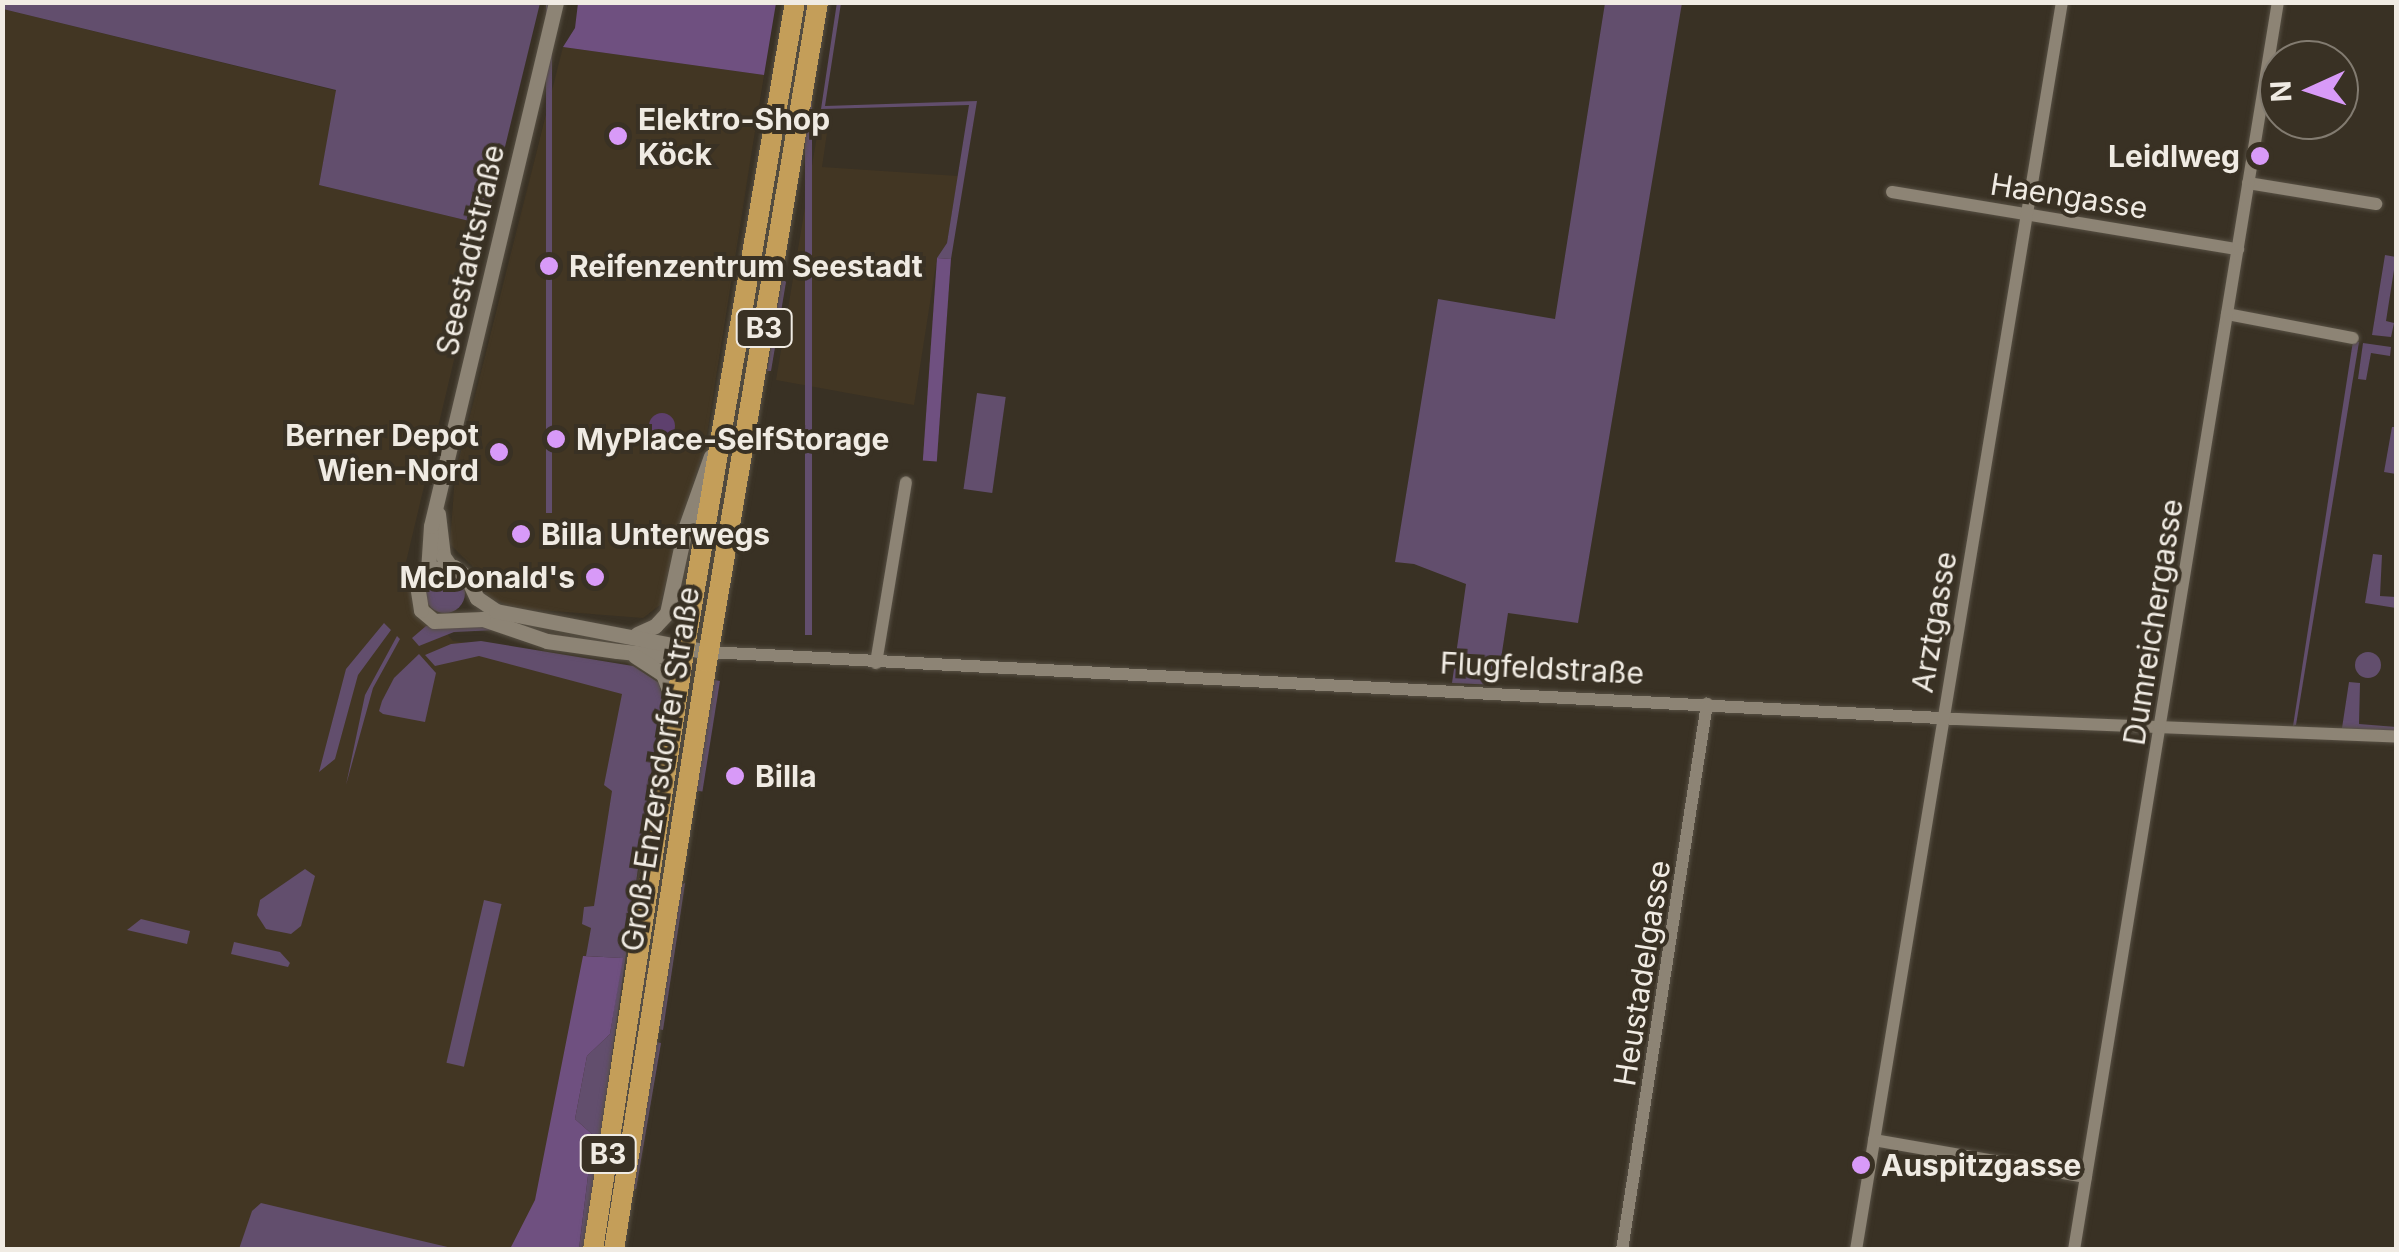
<!DOCTYPE html>
<html>
<head>
<meta charset="utf-8">
<style>
  body { margin:0 }
  #map { position:relative; width:2399px; height:1252px; overflow:hidden; background:#393124; font-family:Inter,sans-serif }
  div>[style] { position:absolute }
  .built>* { inset:0; background:#423623 }
  .green>* { inset:0; background:#624e6d; transform-origin:0 0 }
  .round { border-radius:50% }
  .forest>* { inset:0; background:#6f5080; transform-origin:0 0 }
  .water>* { inset:0; background:#5e406e }
  .roads { filter:drop-shadow(0 0 2px #575044) drop-shadow(0 0 2px #575044) }
  .minor>* { height:12px; margin:-6px; padding:0 6px; transform-origin:6px; border-radius:6px; background:#8d8475 }
  .tertiary>* { height:15px; margin:-7.5px; padding:0 7.5px; transform-origin:7.5px; border-radius:7.5px; background:#8d8475 }
  .primary>* { height:20px; margin:-10px; padding:0 10px; transform-origin:10px; border-radius:10px; background:#c49e59 }
  .dots>* { width:28px; height:28px; translate:-50% -50%; box-sizing:border-box; border:5px solid #393124; border-radius:50% }
  span { translate:-50% -50%; white-space:nowrap; text-align:center; line-height:1.15; -webkit-text-stroke:8px #393124; paint-order:stroke }
  .shield-label span { padding:2px 8px; background:#393124; border:2px solid; border-radius:8px; -webkit-text-stroke-width:0 }
  .shield-label { font-size:28px; color:#f0ebe3; font-weight:700 }
  .poi-label { font-size:30px; color:#f0ebe3; font-weight:700 }
  .left { translate:0 -50%; text-align:left }
  .right { translate:-100% -50%; text-align:right }
  .street-label { font-size:30px; color:#f0ebe3 }
  .frame { position:absolute; inset:0; border:5px solid #f0ebe3; pointer-events:none }
  .north { position:absolute; left:2259px; top:40px; width:100px; height:100px; box-sizing:border-box; background:#393124; border:2px solid #827b70; border-radius:50%; rotate:267deg; font-size:28px; font-weight:700; line-height:40px; text-align:center; color:#f0ebe3 }
  .north::after { content:''; display:block; margin:auto; width:35px; height:45px; background:#d89af8; clip-path:polygon(50% 0,100% 100%,50% 72%,0 100%) }
</style>
</head>
<body>
<div id="map">
  <div class="built">
    <i style="clip-path:polygon(3px 9px,337px 91px,319px 185px,486px 225px,402px 579px,453px 641px,638px 667px,544px 1249px,3px 1250px)"></i>
    <i style="clip-path:polygon(563px 47px,764px 75px,707px 434px,660px 605px,643px 618px,515px 608px,487px 597px,479px 573px,450px 544px,455px 475px)"></i>
    <i style="clip-path:polygon(820px 118px,829px 119px,822px 167px,958px 176px,947px 243px,937px 258px,914px 405px,776px 380px)"></i>
  </div>
  <div class="green">
    <i style="clip-path:polygon(837px 2px,841px 3px,825px 106px,977px 101px,951px 259px,937px 258px,947px 243px,969px 105px,821px 109px)"></i>
    <i style="clip-path:polygon(2px 3px,3px 2px,540px 3px,486px 225px,319px 185px,336px 90px,3px 9px)"></i>
    <i style="left:546px;top:3px;width:6px;height:510px"></i>
    <i style="left:805px;top:3px;width:7px;height:632px"></i>
    <i style="clip-path:polygon(1605px 3px,1682px 3px,1578px 623px,1508px 613px,1497px 685px,1452px 683px,1466px 584px,1414px 564px,1395px 562px,1438px 299px,1555px 319px)"></i>
    <i style="clip-path:polygon(2385px 255px,2396px 257px,2386px 321px,2394px 323px,2391px 337px,2372px 335px)"></i>
    <i style="clip-path:polygon(782px 278px,786px 282px,771px 371px,767px 371px)"></i>
    <i style="clip-path:polygon(2353px 341px,2359px 342px,2296px 725px,2293px 726px)"></i>
    <i style="clip-path:polygon(2363px 343px,2391px 347px,2390px 356px,2371px 353px,2366px 380px,2358px 379px)"></i>
    <i style="left:977px;top:393px;width:29px;height:97px;rotate:8deg"></i>
    <i style="clip-path:polygon(2392px 427px,2396px 427px,2396px 474px,2384px 472px)"></i>
    <i style="clip-path:polygon(2373px 554px,2382px 555px,2380px 596px,2396px 597px,2396px 608px,2365px 603px)"></i>
    <i class="round" style="left:425px;top:573px;width:40px;height:40px"></i>
    <i style="clip-path:polygon(467px 621px,496px 630px,454px 632px,419px 646px,412px 638px,426px 626px)"></i>
    <i style="clip-path:polygon(384px 623px,391px 630px,358px 675px,335px 759px,319px 772px,346px 669px)"></i>
    <i style="clip-path:polygon(397px 636px,400px 639px,373px 688px,346px 785px,365px 695px)"></i>
    <i style="clip-path:polygon(481px 641px,633px 666px,659px 683px,662px 696px,585px 1249px,579px 1249px,593px 1135px,575px 1119px,587px 1056px,610px 1034px,622px 958px,586px 956px,591px 928px,582px 924px,584px 907px,594px 906px,612px 791px,604px 785px,622px 694px,479px 656px,435px 666px,425px 655px,451px 644px)"></i>
    <i class="round" style="left:2355px;top:652px;width:26px;height:26px"></i>
    <i style="clip-path:polygon(419px 654px,436px 673px,425px 722px,383px 714px,379px 711px,382px 701px,394px 678px)"></i>
    <i style="left:714px;top:680px;width:6px;height:112px;rotate:9deg"></i>
    <i style="clip-path:polygon(2349px 682px,2360px 683px,2359px 724px,2396px 727px,2396px 731px,2342px 728px)"></i>
    <i style="clip-path:polygon(305px 869px,315px 876px,301px 926px,291px 934px,266px 929px,257px 915px,260px 900px)"></i>
    <i style="clip-path:polygon(685px 883px,663px 1030px,658px 1029px,681px 885px)"></i>
    <i style="left:484px;top:900px;width:18px;height:167px;rotate:13deg"></i>
    <i style="clip-path:polygon(141px 919px,190px 931px,187px 944px,127px 930px)"></i>
    <i style="clip-path:polygon(234px 942px,280px 952px,290px 963px,288px 967px,231px 954px)"></i>
    <i style="clip-path:polygon(646px 960px,650px 960px,608px 1249px,600px 1250px)"></i>
    <i style="clip-path:polygon(656px 1042px,661px 1043px,636px 1189px,632px 1189px)"></i>
    <i style="clip-path:polygon(261px 1203px,456px 1249px,239px 1249px,252px 1211px)"></i>
  </div>
  <div class="forest">
    <i style="clip-path:polygon(578px 3px,776px 3px,764px 75px,563px 47px,575px 28px)"></i>
    <i style="left:937px;top:258px;width:14px;height:203px;rotate:4deg"></i>
    <i style="clip-path:polygon(583px 956px,623px 958px,610px 1034px,587px 1056px,575px 1119px,593px 1135px,579px 1249px,510px 1249px,535px 1200px)"></i>
  </div>
  <div class="water">
    <i class="round" style="left:649px;top:413px;width:26px;height:26px"></i>
  </div>
  <div class="roads">
    <div class="minor">
      <i style="left:2248px;top:183px;width:130px;rotate:9.3deg"></i>
      <i style="left:1892px;top:192px;width:351px;rotate:9.4deg"></i>
      <i style="left:2227px;top:314px;width:128px;rotate:10.8deg"></i>
      <i style="left:709px;top:652px;width:1250px;rotate:3.07deg"></i>
      <i style="left:1957px;top:719px;width:439px;rotate:2.3deg"></i>
      <i style="left:876px;top:663px;width:183px;rotate:-80.6deg"></i>
      <i style="left:1874px;top:1140px;width:215px;rotate:9.9deg"></i>
      <i style="left:1622px;top:1250px;width:553px;rotate:-81.15deg"></i>
      <i style="left:1856px;top:1250px;width:1265px;rotate:-80.63deg"></i>
      <i style="left:2074px;top:1250px;width:1265px;rotate:-80.72deg"></i>
    </div>
    <div class="tertiary">
      <i style="left:438px;top:514px;width:42px;rotate:83.2deg"></i>
      <i style="left:443px;top:556px;width:12px;rotate:55deg"></i>
      <i style="left:428px;top:571px;width:45px;rotate:-86.2deg"></i>
      <i style="left:431px;top:526px;width:539px;rotate:-76.58deg"></i>
      <i style="left:637px;top:634px;width:20px;rotate:-24deg"></i>
      <i style="left:655px;top:626px;width:18px;rotate:-47deg"></i>
      <i style="left:667px;top:613px;width:86px;rotate:-77.9deg"></i>
      <i style="left:685px;top:529px;width:77px;rotate:-70.4deg"></i>
      <i style="left:685px;top:650px;width:21px;rotate:163deg"></i>
      <i style="left:665px;top:656px;width:48px;rotate:-174.1deg"></i>
      <i style="left:617px;top:651px;width:71px;rotate:-171.9deg"></i>
      <i style="left:547px;top:641px;width:68px;rotate:-161deg"></i>
      <i style="left:483px;top:619px;width:49px;rotate:177.7deg"></i>
      <i style="left:434px;top:621px;width:17px;rotate:-140deg"></i>
      <i style="left:421px;top:610px;width:24px;rotate:-99deg"></i>
      <i style="left:417px;top:586px;width:22px;rotate:-51deg"></i>
      <i style="left:431px;top:569px;width:23px;rotate:-5deg"></i>
      <i style="left:454px;top:567px;width:16px;rotate:38deg"></i>
      <i style="left:467px;top:577px;width:23px;rotate:65deg"></i>
      <i style="left:477px;top:598px;width:23px;rotate:34deg"></i>
      <i style="left:496px;top:611px;width:217px;rotate:10.9deg"></i>
      <i style="left:635px;top:656px;width:33px;rotate:33deg"></i>
      <i style="left:663px;top:674px;width:33px;rotate:69deg"></i>
    </div>
    <div class="primary">
      <i style="left:593px;top:1250px;width:598px;rotate:-81.34deg"></i>
      <i style="left:683px;top:659px;width:666px;rotate:-80.33deg"></i>
      <i style="left:614px;top:1250px;width:595px;rotate:-81.01deg"></i>
      <i style="left:707px;top:662px;width:669px;rotate:-80.45deg"></i>
    </div>
  </div>
  <div class="dots">
    <i style="left:618px;top:136px;background:#d89af8"></i>
    <i style="left:2260px;top:156px;background:#d89af8"></i>
    <i style="left:549px;top:266px;background:#d89af8"></i>
    <i style="left:556px;top:439px;background:#d89af8"></i>
    <i style="left:499px;top:452px;background:#d89af8"></i>
    <i style="left:521px;top:534px;background:#d89af8"></i>
    <i style="left:595px;top:577px;background:#d89af8"></i>
    <i style="left:735px;top:776px;background:#d89af8"></i>
    <i style="left:1861px;top:1165px;background:#d89af8"></i>
  </div>
  <div class="shield-label">
    <span style="left:764px;top:328px">B3</span>
    <span style="left:608px;top:1154px">B3</span>
  </div>
  <div class="poi-label">
    <span class="left" style="left:638px;top:136px">Elektro-Shop<br>Köck</span>
    <span class="right" style="left:2240px;top:156px">Leidlweg</span>
    <span class="left" style="left:569px;top:266px">Reifenzentrum Seestadt</span>
    <span class="right" style="left:479px;top:452px">Berner Depot<br>Wien-Nord</span>
    <span class="left" style="left:576px;top:439px">MyPlace-SelfStorage</span>
    <span class="left" style="left:541px;top:534px">Billa Unterwegs</span>
    <span class="right" style="left:575px;top:577px">McDonald's</span>
    <span class="left" style="left:755px;top:776px">Billa</span>
    <span class="left" style="left:1881px;top:1165px">Auspitzgasse</span>
  </div>
  <div class="street-label">
    <span style="left:2069px;top:196px;rotate:9deg">Haengasse</span>
    <span style="left:470px;top:250px;rotate:-77deg">Seestadtstraße</span>
    <span style="left:1934px;top:622px;rotate:-80deg">Arztgasse</span>
    <span style="left:2153px;top:622px;rotate:-81deg">Dumreichergasse</span>
    <span style="left:1542px;top:668px;rotate:3deg">Flugfeldstraße</span>
    <span style="left:660px;top:769px;rotate:-81deg">Groß-Enzersdorfer Straße</span>
    <span style="left:1642px;top:973px;rotate:-81deg">Heustadelgasse</span>
  </div>
  <div class="frame"></div>
  <div class="north">N</div>
</div>
</body>
</html>
